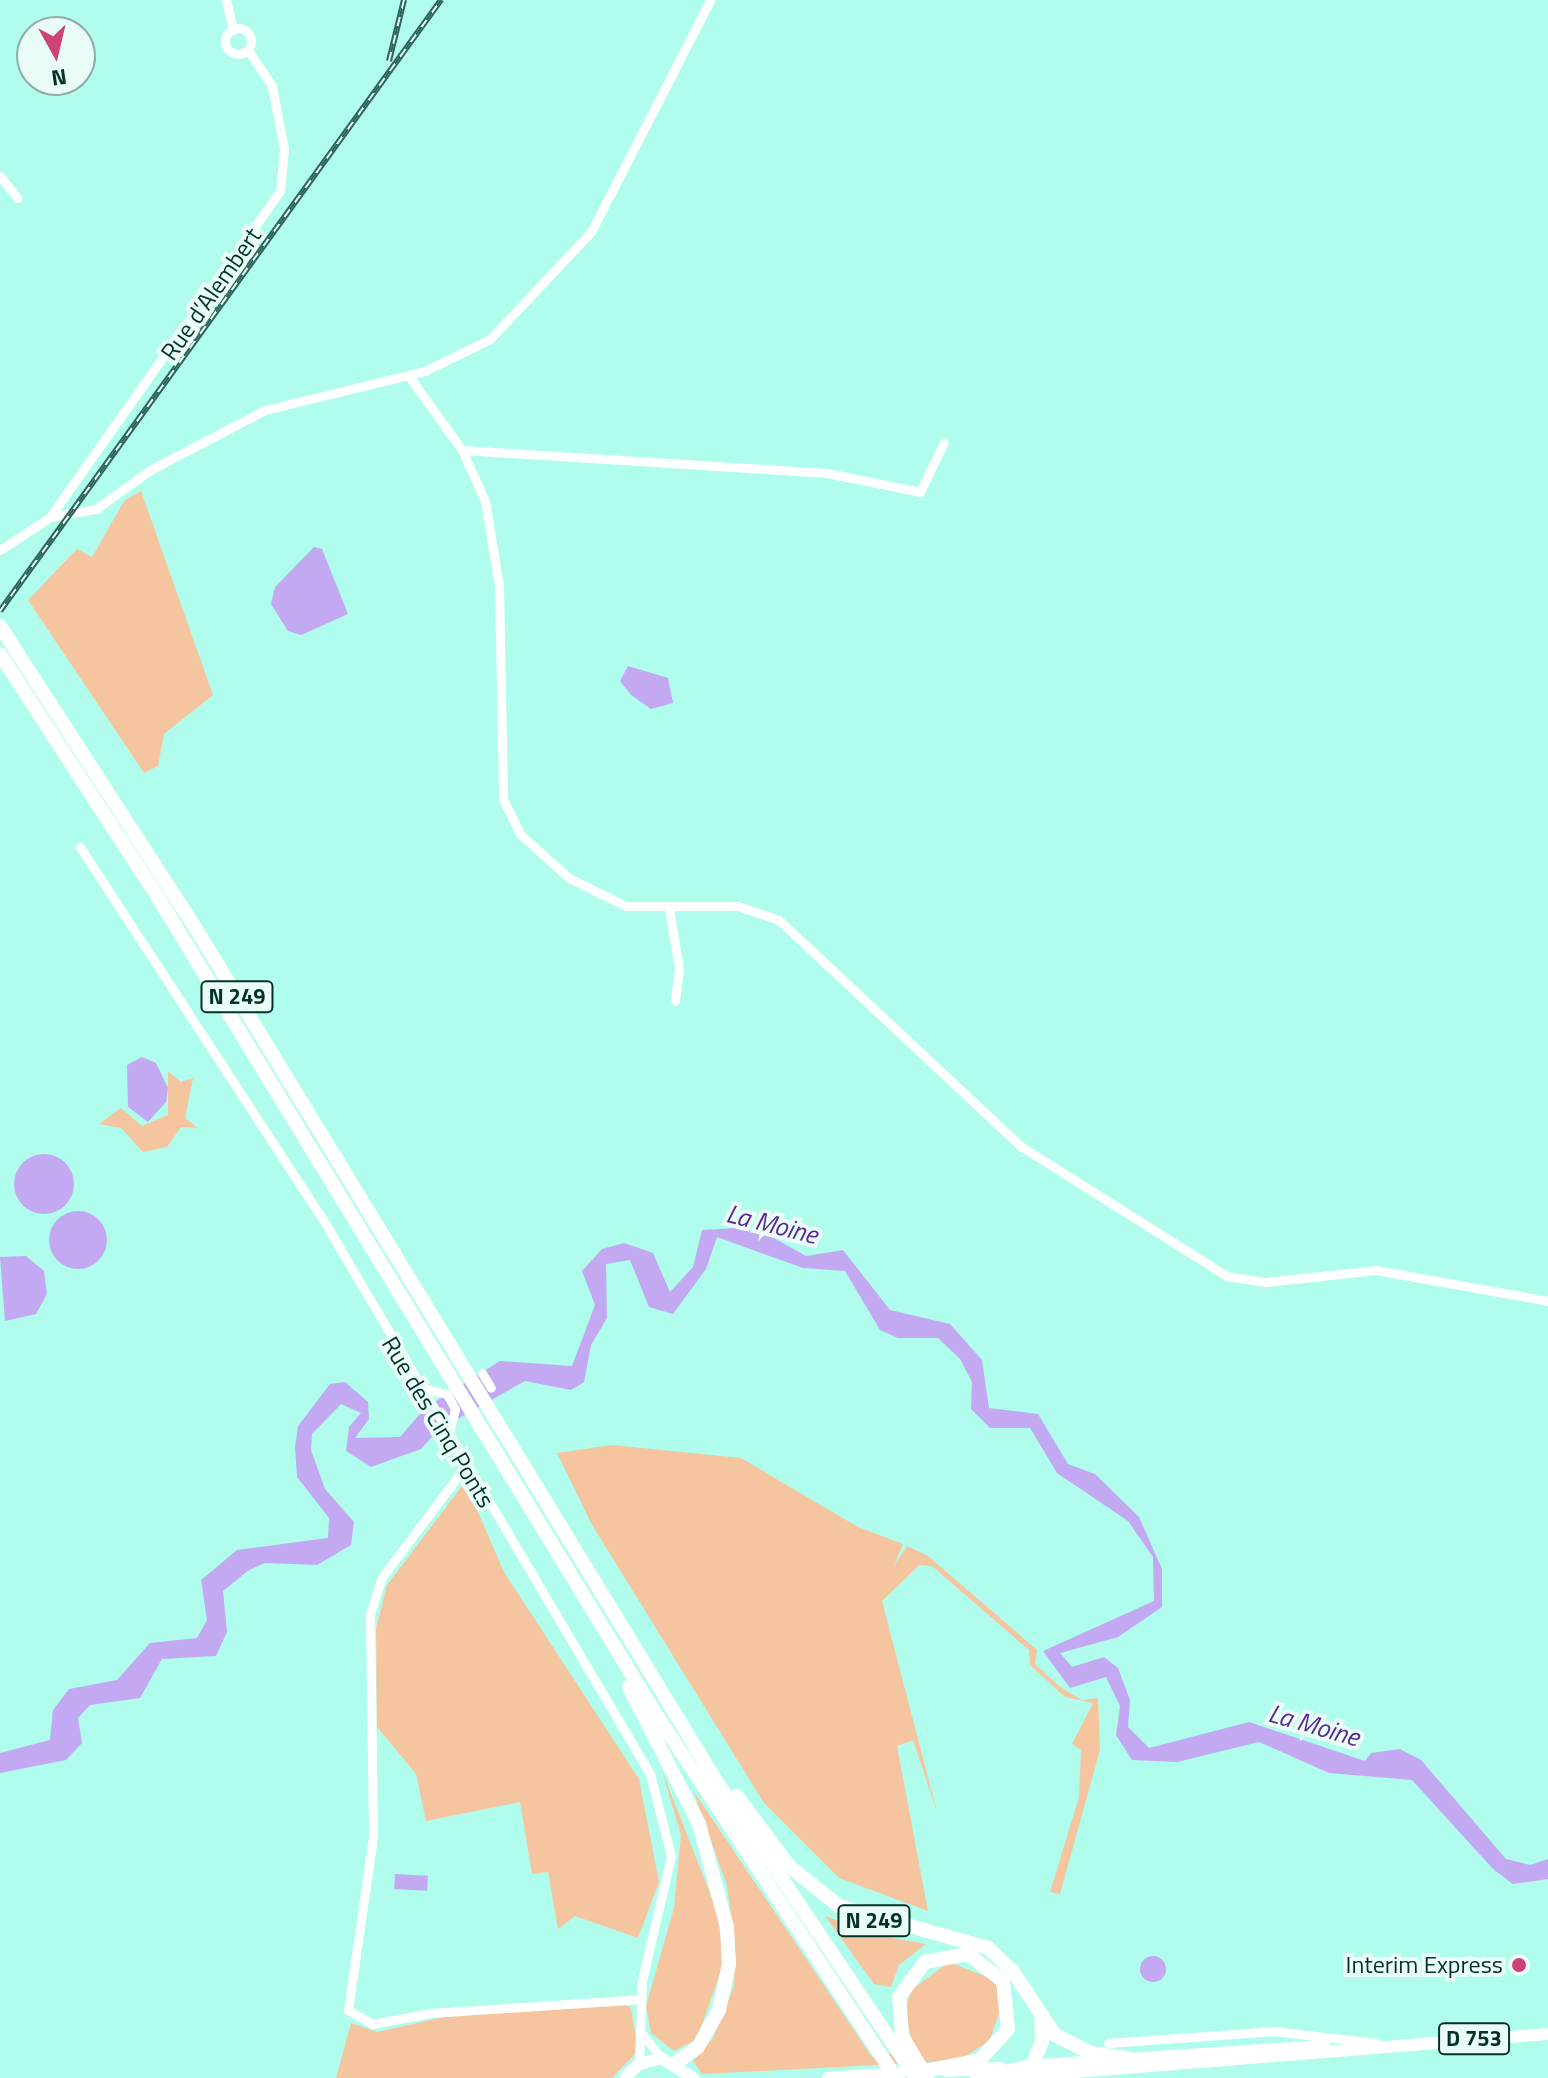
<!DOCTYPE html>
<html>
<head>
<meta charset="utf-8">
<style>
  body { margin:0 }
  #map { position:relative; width:1548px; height:2078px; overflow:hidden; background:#b0fced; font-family:"Titillium Web",sans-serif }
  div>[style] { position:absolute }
  .green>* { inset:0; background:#f5c59f }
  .water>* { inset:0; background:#c3a9f2; transform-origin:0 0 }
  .round { border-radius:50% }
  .minor>* { height:9px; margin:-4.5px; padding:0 4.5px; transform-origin:4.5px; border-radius:4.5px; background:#fff }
  .minor>.ring { margin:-4.5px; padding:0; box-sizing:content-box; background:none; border:9px solid #fff; border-radius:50% }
  .major>* { height:12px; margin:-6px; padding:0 6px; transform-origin:6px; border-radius:6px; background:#fff }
  .highway>* { height:14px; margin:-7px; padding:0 7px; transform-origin:7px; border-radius:7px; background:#fff }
  .rail>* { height:6px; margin-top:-3px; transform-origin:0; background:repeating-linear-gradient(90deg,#eafcf8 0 9px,#2d635a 0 18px); box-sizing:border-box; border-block:2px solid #2d635a }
  .dots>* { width:22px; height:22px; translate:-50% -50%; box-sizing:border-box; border:4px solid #eafcf8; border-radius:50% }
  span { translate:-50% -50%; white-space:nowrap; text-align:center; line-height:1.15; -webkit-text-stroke:8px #eafcf8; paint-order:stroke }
  .shield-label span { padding:2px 6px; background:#eafcf8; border:2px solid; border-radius:6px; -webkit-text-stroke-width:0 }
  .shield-label { font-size:22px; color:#03322b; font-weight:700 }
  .street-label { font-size:24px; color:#03322b }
  .poi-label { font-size:24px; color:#03322b }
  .right { translate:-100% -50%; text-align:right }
  .water-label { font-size:26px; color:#592a90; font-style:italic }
  .north { position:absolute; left:16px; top:16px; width:80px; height:80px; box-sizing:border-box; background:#eafcf8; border:2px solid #8eaba6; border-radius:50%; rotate:172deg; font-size:22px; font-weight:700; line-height:32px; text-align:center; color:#03322b }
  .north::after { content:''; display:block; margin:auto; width:28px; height:36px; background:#cd4379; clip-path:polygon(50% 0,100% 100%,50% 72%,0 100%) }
</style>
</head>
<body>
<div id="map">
  <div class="green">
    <i style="clip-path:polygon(141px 491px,213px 695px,164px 734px,158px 766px,144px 773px,28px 600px,77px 549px,92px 557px,124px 501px)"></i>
    <i style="clip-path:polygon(168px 1071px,181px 1082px,193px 1078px,185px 1118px,198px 1128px,181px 1127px,167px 1147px,143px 1152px,121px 1128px,99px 1124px,121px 1108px,142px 1126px,168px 1115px)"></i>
    <i style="clip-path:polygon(612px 1445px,741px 1458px,858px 1527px,903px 1544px,894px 1566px,907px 1546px,928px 1556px,1037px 1650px,1035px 1664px,1060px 1687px,1082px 1700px,1098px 1698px,1100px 1750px,1060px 1894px,1050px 1892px,1079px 1797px,1081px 1750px,1072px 1744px,1093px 1703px,1065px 1697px,1030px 1665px,1029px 1650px,932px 1566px,919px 1565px,882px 1601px,937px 1812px,913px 1740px,897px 1746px,928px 1911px,839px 1878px,764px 1803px,592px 1525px,557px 1453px)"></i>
    <i style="clip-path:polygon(465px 1482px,504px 1572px,639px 1779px,659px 1882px,638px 1938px,575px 1916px,558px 1929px,548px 1872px,532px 1874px,520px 1802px,426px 1821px,416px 1774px,377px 1727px,376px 1628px,387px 1585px)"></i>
    <i style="clip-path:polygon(662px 1771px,717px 1911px,724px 1962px,697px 2039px,674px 2051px,651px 2033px,646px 2006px,674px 1908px,681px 1835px)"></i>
    <i style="clip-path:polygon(693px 1790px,872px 2057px,914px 2049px,905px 2014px,910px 1991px,949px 1962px,994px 1980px,1003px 2001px,990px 2040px,965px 2057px,933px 2062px,702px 2074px,693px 2061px,713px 2038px,734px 1986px,735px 1942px,727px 1886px)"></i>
    <i style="clip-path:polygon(825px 1916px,881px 1936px,926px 1944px,899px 1965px,891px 1987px,874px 1984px)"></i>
    <i style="clip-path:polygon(621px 2003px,631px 2008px,636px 2039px,635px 2054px,612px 2078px,336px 2078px,351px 2023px,377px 2032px,444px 2017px)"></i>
  </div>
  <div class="water">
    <i style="clip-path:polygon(314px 547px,322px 549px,348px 614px,301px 635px,288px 631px,271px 604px,275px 587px)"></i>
    <i style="clip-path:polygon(628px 666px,668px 678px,673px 703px,651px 709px,631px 695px,620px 681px)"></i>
    <i style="clip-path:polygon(142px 1057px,156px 1063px,168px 1088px,166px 1102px,148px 1122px,128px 1107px,127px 1065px)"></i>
    <i class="round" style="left:14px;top:1154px;width:60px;height:60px"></i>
    <i class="round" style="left:49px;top:1211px;width:58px;height:58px"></i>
    <i style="clip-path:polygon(736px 1228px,765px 1233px,806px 1256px,843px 1250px,890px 1310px,950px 1324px,982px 1360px,989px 1408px,1038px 1414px,1068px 1464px,1095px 1474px,1139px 1517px,1162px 1569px,1162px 1607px,1118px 1637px,1060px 1653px,1072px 1667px,1104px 1657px,1118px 1668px,1130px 1700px,1128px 1727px,1149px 1748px,1249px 1722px,1365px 1761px,1371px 1753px,1400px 1749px,1421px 1760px,1506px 1859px,1530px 1865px,1548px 1859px,1548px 1879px,1513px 1884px,1493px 1869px,1412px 1780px,1329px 1773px,1259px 1742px,1177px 1762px,1132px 1760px,1116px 1735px,1120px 1706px,1106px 1677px,1070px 1688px,1043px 1651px,1154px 1601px,1153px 1557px,1128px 1521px,1057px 1473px,1030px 1428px,990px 1428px,971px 1409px,972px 1382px,960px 1359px,938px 1338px,898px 1338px,880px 1330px,845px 1271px,803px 1268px,717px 1237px,706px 1269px,673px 1314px,649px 1307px,630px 1260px,606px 1264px,607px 1318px,591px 1345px,584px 1382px,571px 1390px,525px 1381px,438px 1430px,421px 1449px,371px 1467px,346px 1451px,349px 1427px,361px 1413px,341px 1404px,312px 1434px,311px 1450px,325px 1489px,354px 1522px,351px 1545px,317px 1565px,265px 1563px,249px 1570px,223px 1591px,227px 1632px,216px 1656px,162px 1659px,140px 1698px,90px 1705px,78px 1718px,82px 1743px,66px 1760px,0 1773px,0 1753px,50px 1740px,53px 1710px,69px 1689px,117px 1680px,150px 1643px,197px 1638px,207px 1620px,201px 1580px,237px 1550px,328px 1538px,329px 1518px,297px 1477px,295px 1447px,298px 1426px,330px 1384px,345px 1382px,368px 1402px,369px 1419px,355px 1438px,400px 1437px,425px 1408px,500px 1361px,572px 1366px,595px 1305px,582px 1271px,602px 1249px,624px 1243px,653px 1253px,670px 1292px,693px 1267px,702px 1230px)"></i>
    <i style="clip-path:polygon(26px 1256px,44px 1271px,47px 1294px,36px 1314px,5px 1321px,0 1257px)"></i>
    <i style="left:395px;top:1874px;width:33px;height:15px;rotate:3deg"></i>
    <i class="round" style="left:1140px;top:1956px;width:26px;height:26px"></i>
  </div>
  <div class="minor">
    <i style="left:226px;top:0;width:31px;rotate:77deg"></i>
    <i class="ring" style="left:225px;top:28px;width:17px;height:17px"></i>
    <i style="left:0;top:176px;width:28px;rotate:52deg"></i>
    <i style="left:408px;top:375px;width:92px;rotate:54.2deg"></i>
    <i style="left:462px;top:450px;width:56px;rotate:65.7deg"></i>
    <i style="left:485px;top:501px;width:86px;rotate:80.6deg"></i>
    <i style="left:499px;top:586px;width:213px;rotate:88.9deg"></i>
    <i style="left:503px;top:799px;width:39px;rotate:64deg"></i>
    <i style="left:520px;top:834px;width:66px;rotate:41.9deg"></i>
    <i style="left:569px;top:878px;width:64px;rotate:26.2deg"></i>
    <i style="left:626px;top:906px;width:112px"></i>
    <i style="left:738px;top:906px;width:43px;rotate:18.9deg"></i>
    <i style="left:779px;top:920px;width:333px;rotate:43.1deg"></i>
    <i style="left:1022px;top:1147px;width:242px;rotate:32.2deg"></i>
    <i style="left:1227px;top:1276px;width:39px;rotate:9deg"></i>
    <i style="left:1266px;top:1282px;width:111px;rotate:-6.2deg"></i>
    <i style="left:1376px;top:1270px;width:175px;rotate:10.2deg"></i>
    <i style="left:462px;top:450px;width:366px;rotate:3.6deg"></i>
    <i style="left:827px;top:473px;width:95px;rotate:11.5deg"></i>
    <i style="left:920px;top:492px;width:55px;rotate:-64.4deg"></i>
    <i style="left:50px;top:517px;width:399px;rotate:-54.8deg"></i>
    <i style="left:280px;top:191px;width:42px;rotate:-84.6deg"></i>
    <i style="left:284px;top:149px;width:64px;rotate:-100.8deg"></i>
    <i style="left:272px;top:86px;width:43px;rotate:-123.7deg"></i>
    <i style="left:0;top:550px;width:60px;rotate:-33.4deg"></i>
    <i style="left:50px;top:517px;width:47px;rotate:-9.9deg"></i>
    <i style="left:96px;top:509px;width:67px;rotate:-35.8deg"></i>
    <i style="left:150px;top:470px;width:130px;rotate:-27.6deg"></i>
    <i style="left:265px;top:410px;width:165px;rotate:-13.7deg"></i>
    <i style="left:425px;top:371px;width:72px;rotate:-26.2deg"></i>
    <i style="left:490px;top:339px;width:147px;rotate:-46.7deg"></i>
    <i style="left:591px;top:232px;width:261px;rotate:-62.8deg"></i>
    <i style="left:80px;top:847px;width:443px;rotate:56.9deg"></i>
    <i style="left:322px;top:1218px;width:646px;rotate:59.46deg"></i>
    <i style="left:650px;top:1774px;width:85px;rotate:75.6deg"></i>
    <i style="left:671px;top:1856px;width:128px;rotate:103.1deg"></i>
    <i style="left:642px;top:1981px;width:83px;rotate:92.1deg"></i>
    <i style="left:669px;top:909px;width:60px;rotate:80.4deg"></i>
    <i style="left:679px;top:968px;width:33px;rotate:97deg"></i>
    <i style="left:482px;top:1373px;width:17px;rotate:59deg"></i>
    <i style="left:419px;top:1387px;width:29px;rotate:14deg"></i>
    <i style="left:447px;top:1394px;width:17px;rotate:62deg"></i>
    <i style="left:455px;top:1409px;width:29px;rotate:104deg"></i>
    <i style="left:465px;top:1467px;width:138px;rotate:127deg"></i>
    <i style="left:382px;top:1577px;width:39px;rotate:108deg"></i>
    <i style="left:370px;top:1614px;width:223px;rotate:89.2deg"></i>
    <i style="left:373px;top:1837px;width:175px;rotate:98.2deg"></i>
    <i style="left:348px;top:2010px;width:28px;rotate:30deg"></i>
    <i style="left:372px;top:2024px;width:60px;rotate:-10.6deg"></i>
    <i style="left:431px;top:2013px;width:209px;rotate:-3.8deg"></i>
    <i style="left:643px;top:2035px;width:29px;rotate:52deg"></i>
    <i style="left:1108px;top:2043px;width:166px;rotate:-4.1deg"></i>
    <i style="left:1274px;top:2031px;width:103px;rotate:6.7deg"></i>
  </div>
  <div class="major">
    <i style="left:1027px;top:2066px;width:298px;rotate:-3.9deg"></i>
    <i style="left:947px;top:2071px;width:54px;rotate:-3.2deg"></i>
    <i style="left:625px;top:2078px;width:20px;rotate:-45deg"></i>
    <i style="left:639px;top:2064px;width:23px;rotate:-15deg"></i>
    <i style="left:661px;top:2058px;width:38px;rotate:32deg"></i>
    <i style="left:828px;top:2078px;width:73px;rotate:-3.9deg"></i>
    <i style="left:1001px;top:2078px;width:549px;rotate:-4.6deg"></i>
  </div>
  <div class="highway">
    <i style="left:0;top:626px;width:361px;rotate:57.1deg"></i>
    <i style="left:196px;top:929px;width:996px;rotate:58.59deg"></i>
    <i style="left:715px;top:1779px;width:360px;rotate:56.1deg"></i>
    <i style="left:0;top:654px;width:292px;rotate:57deg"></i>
    <i style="left:159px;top:899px;width:951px;rotate:58.63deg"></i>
    <i style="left:654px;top:1711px;width:440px;rotate:56.6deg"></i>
    <i style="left:629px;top:1687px;width:154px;rotate:62.9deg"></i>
    <i style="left:699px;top:1824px;width:107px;rotate:74.8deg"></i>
    <i style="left:727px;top:1927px;width:37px;rotate:87deg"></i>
    <i style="left:729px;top:1964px;width:47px;rotate:102.3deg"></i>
    <i style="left:719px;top:2010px;width:43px;rotate:119.6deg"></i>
    <i style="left:698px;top:2047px;width:26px;rotate:144deg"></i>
    <i style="left:737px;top:1796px;width:89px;rotate:53.3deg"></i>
    <i style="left:790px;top:1867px;width:63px;rotate:38.5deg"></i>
    <i style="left:839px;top:1906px;width:155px;rotate:15.7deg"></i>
    <i style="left:988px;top:1948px;width:33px;rotate:43deg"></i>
    <i style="left:1012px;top:1970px;width:78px;rotate:56.5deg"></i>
    <i style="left:1055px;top:2035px;width:40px;rotate:26.6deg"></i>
    <i style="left:1091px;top:2053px;width:36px;rotate:8deg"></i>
    <i style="left:927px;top:2078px;width:49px;rotate:-120.8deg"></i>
    <i style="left:902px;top:2036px;width:39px;rotate:-94deg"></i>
    <i style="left:899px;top:1997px;width:44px;rotate:-53.4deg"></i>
    <i style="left:925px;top:1962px;width:44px;rotate:-10.5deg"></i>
    <i style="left:968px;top:1954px;width:44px;rotate:37.6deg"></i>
    <i style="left:1003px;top:1981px;width:48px;rotate:84.1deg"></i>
    <i style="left:1008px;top:2029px;width:42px;rotate:132.1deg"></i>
    <i style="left:980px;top:2060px;width:51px;rotate:168.7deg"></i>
    <i style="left:977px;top:2078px;width:56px;rotate:-12.3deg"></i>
    <i style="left:1032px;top:2066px;width:27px;rotate:-68deg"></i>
    <i style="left:1042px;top:2041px;width:23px;rotate:-92deg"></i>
  </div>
  <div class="rail">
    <i style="left:389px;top:61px;width:63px;rotate:-76.2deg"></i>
    <i style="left:0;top:611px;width:754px;rotate:-54.18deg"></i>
  </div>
  <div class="dots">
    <i style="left:1519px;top:1965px;background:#cd4379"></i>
  </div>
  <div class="shield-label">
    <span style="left:237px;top:997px">N 249</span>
    <span style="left:874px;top:1921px">N 249</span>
    <span style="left:1474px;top:2039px">D 753</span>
  </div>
  <div class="street-label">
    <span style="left:211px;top:294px;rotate:-55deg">Rue d’Alembert</span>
    <span style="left:438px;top:1422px;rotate:59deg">Rue des Cinq Ponts</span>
  </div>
  <div class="poi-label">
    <span class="right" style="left:1503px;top:1965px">Interim Express</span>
  </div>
  <div class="water-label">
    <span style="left:772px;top:1224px;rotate:14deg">La Moine</span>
    <span style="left:1314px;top:1725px;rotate:16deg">La Moine</span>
  </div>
  <div class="north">N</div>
</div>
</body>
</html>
